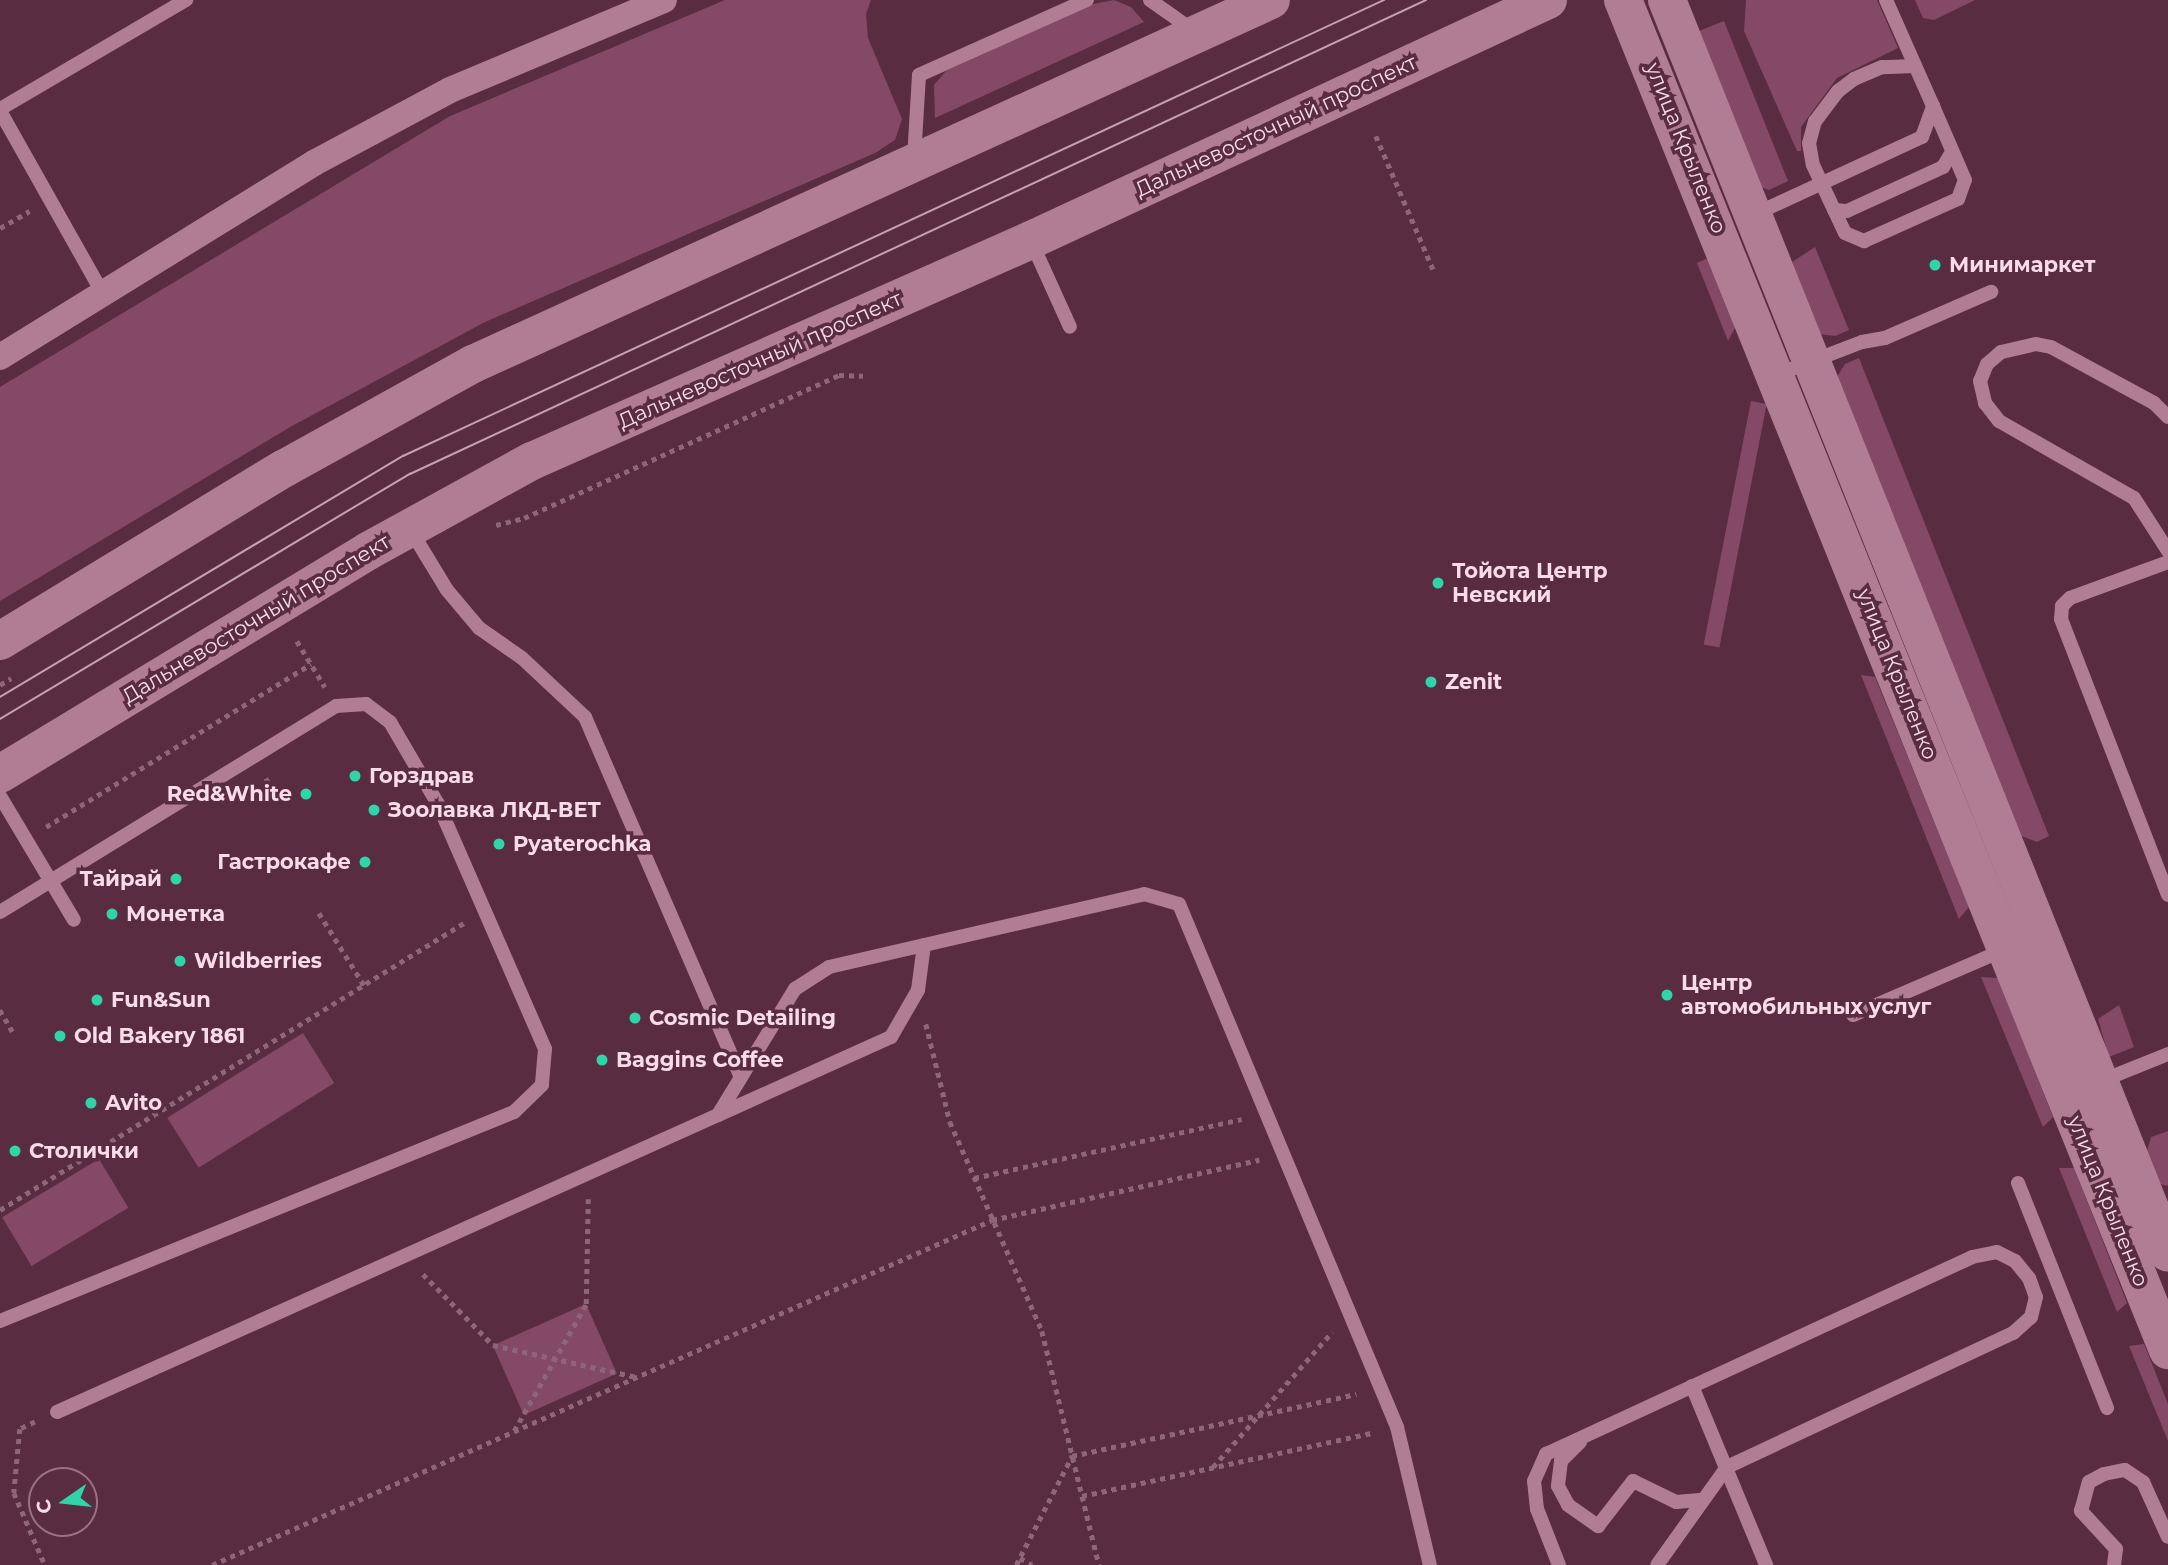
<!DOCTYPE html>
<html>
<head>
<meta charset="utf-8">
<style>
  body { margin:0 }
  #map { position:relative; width:2168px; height:1565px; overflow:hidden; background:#592c42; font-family:Montserrat,sans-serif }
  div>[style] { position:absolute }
  .green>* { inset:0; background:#844966; transform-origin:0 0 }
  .path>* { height:4.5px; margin-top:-2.25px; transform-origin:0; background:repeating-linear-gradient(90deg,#8e6679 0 5px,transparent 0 10px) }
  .lane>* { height:14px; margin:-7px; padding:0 7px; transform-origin:7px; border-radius:7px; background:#b17d95 }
  .street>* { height:26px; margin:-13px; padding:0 13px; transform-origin:13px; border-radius:13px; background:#b17d95 }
  .secondary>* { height:38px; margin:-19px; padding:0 19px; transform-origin:19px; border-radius:19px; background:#b17d95 }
  .tram>* { height:2px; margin:-1px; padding:0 1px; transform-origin:1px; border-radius:1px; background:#c4a2b1 }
  .dots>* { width:19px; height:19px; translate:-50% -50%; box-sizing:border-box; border:4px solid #592c42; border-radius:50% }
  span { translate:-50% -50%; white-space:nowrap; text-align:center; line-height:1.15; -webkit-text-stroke:7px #592c42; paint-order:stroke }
  .street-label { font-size:21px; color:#f9dce8 }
  .poi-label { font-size:21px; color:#f9dce8; font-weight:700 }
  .left { translate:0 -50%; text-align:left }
  .right { translate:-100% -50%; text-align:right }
  .north { position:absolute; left:28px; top:1467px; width:70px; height:70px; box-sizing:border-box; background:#592c42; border:2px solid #997284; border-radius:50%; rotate:256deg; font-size:19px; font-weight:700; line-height:28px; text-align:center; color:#f9dce8 }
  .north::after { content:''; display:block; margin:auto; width:24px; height:32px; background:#30d4a9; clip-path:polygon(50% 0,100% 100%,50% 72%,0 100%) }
</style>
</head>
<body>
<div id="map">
  <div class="green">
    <i style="clip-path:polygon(725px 0,871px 0,866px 14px,868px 38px,902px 119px,895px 140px,875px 153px,485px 322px,292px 426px,0 601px,0 387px,450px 116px)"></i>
    <i style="clip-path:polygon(1114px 0,1131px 7px,1144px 22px,935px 118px,934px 85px,946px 71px,1093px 4px)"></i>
    <i style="clip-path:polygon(1746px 0,1877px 0,1898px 48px,1837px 78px,1801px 127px,1801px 151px,1797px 151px,1744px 31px)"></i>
    <i style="clip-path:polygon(1915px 0,1975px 0,1934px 20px,1923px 18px)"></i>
    <i style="clip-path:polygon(1724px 21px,1788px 181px,1769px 190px,1761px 187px,1699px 31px)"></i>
    <i style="clip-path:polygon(1815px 247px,1849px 330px,1835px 336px,1819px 334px,1792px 262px)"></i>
    <i style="clip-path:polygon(1708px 258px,1736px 326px,1728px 341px,1697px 263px)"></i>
    <i style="clip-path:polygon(1859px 358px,2049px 836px,2037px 842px,2019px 835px,1837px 377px,1845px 364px)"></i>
    <i style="left:1751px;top:401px;width:16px;height:248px;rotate:11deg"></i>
    <i style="clip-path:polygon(1861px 675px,1875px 677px,1969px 907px,1959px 919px)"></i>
    <i style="clip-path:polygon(1981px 977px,1998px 978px,2053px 1117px,2043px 1127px)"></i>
    <i style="clip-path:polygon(2119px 1005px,2134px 1047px,2109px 1057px,2098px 1019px)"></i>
    <i style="left:303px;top:1033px;width:59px;height:160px;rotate:58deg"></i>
    <i style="clip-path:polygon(2168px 1131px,2168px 1185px,2166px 1186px,2159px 1183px,2147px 1151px,2151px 1137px)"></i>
    <i style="left:99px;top:1159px;width:57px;height:113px;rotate:59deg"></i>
    <i style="clip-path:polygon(2059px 1168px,2074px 1168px,2127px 1303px,2117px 1312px)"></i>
    <i style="left:586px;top:1304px;width:76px;height:102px;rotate:66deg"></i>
    <i style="clip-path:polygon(2144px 1344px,2168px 1404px,2168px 1441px,2129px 1346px)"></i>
  </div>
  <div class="path">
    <i style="left:1376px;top:136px;width:147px;rotate:66.8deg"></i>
    <i style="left:0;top:228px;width:34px;rotate:-30deg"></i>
    <i style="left:496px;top:525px;width:29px;rotate:-14deg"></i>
    <i style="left:524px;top:518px;width:346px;rotate:-24.4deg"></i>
    <i style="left:839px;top:375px;width:24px;rotate:2deg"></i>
    <i style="left:297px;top:641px;width:54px;rotate:58.7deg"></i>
    <i style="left:0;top:685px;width:13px;rotate:-32deg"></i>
    <i style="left:266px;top:778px;width:21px;rotate:61deg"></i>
    <i style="left:46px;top:827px;width:311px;rotate:-31.6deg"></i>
    <i style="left:319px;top:913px;width:85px;rotate:58deg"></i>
    <i style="left:0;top:1010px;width:28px;rotate:60deg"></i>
    <i style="left:926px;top:1024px;width:101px;rotate:76.2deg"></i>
    <i style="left:950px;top:1122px;width:228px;rotate:66.2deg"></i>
    <i style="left:1042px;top:1331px;width:241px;rotate:76.3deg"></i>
    <i style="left:974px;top:1178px;width:274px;rotate:-12.4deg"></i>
    <i style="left:0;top:1210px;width:546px;rotate:-31.74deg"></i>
    <i style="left:423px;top:1274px;width:100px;rotate:45.4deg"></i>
    <i style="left:493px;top:1345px;width:147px;rotate:12.6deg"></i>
    <i style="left:35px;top:1422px;width:17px;rotate:155deg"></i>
    <i style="left:20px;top:1429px;width:64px;rotate:95.4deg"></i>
    <i style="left:14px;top:1493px;width:78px;rotate:66.7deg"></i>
    <i style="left:514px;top:1431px;width:146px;rotate:-60.4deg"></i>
    <i style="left:586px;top:1304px;width:105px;rotate:-88.9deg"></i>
    <i style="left:1213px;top:1467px;width:180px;rotate:-48.6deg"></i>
    <i style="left:1082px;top:1496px;width:297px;rotate:-12.3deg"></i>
    <i style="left:1020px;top:1558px;width:14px;rotate:30deg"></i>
    <i style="left:212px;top:1565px;width:853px;rotate:-23.86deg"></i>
    <i style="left:992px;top:1220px;width:274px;rotate:-12.7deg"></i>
    <i style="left:1016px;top:1565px;width:123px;rotate:-62.8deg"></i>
    <i style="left:1072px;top:1456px;width:291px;rotate:-12.3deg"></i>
  </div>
  <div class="lane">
    <i style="left:1150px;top:0;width:54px;rotate:35.2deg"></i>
    <i style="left:1915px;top:66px;width:33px;rotate:178deg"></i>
    <i style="left:1882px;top:67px;width:30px;rotate:157deg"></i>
    <i style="left:1854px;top:79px;width:20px;rotate:143deg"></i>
    <i style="left:1838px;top:91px;width:38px;rotate:127deg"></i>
    <i style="left:1815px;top:121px;width:23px;rotate:105deg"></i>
    <i style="left:1809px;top:143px;width:22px;rotate:80deg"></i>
    <i style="left:1813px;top:165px;width:75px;rotate:64.8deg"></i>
    <i style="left:1845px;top:233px;width:21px;rotate:23deg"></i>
    <i style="left:1864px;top:241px;width:103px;rotate:-24.1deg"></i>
    <i style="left:1958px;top:199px;width:20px;rotate:-70deg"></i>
    <i style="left:1965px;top:180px;width:81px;rotate:-113.4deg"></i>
    <i style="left:0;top:109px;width:216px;rotate:-30.4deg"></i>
    <i style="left:0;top:111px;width:210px;rotate:60.6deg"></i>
    <i style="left:914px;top:159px;width:84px;rotate:-86.6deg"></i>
    <i style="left:919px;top:75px;width:184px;rotate:-24.1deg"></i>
    <i style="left:1834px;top:210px;width:13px;rotate:4deg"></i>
    <i style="left:1847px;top:211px;width:106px;rotate:-24.6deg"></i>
    <i style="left:1943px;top:167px;width:17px;rotate:-59deg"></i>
    <i style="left:1753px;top:215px;width:186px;rotate:-24.8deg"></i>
    <i style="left:1922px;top:137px;width:33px;rotate:-70deg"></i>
    <i style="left:1933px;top:106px;width:116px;rotate:-113.9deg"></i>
    <i style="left:1031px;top:241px;width:94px;rotate:65.6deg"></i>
    <i style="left:1776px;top:375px;width:92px;rotate:-21deg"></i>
    <i style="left:1862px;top:342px;width:23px;rotate:-10deg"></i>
    <i style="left:1885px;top:338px;width:116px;rotate:-23.5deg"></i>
    <i style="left:2168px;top:417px;width:20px;rotate:-135deg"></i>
    <i style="left:2154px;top:403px;width:117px;rotate:-151.5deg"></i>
    <i style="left:2051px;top:347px;width:15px;rotate:-169deg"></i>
    <i style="left:2036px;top:344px;width:36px;rotate:167deg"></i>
    <i style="left:2001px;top:352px;width:18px;rotate:139deg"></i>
    <i style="left:1987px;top:364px;width:18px;rotate:112deg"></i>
    <i style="left:1980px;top:381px;width:23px;rotate:77deg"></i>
    <i style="left:1985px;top:403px;width:23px;rotate:52deg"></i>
    <i style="left:1999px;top:421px;width:155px;rotate:29.7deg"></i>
    <i style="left:2134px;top:498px;width:63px;rotate:57.3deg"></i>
    <i style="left:410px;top:529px;width:71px;rotate:58.8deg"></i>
    <i style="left:447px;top:590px;width:50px;rotate:49.9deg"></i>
    <i style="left:479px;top:628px;width:52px;rotate:34.9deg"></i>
    <i style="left:522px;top:658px;width:86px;rotate:43.1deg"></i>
    <i style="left:585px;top:717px;width:392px;rotate:66.6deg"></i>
    <i style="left:2168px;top:562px;width:104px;rotate:159.8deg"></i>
    <i style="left:2070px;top:598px;width:11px;rotate:135deg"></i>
    <i style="left:2062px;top:606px;width:13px;rotate:94deg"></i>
    <i style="left:2061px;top:619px;width:296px;rotate:68.8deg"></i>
    <i style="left:0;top:796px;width:144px;rotate:59.2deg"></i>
    <i style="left:0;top:912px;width:394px;rotate:-31.5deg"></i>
    <i style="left:336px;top:706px;width:30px;rotate:-4deg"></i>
    <i style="left:366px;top:704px;width:30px;rotate:37deg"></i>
    <i style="left:390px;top:722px;width:95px;rotate:59.7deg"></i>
    <i style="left:438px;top:804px;width:267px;rotate:66.4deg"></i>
    <i style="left:545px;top:1049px;width:36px;rotate:95deg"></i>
    <i style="left:542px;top:1085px;width:39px;rotate:136deg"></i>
    <i style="left:514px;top:1112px;width:555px;rotate:157.87deg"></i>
    <i style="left:1853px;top:1015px;width:167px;rotate:-23.3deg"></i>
    <i style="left:2101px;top:1081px;width:72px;rotate:-21.9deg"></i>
    <i style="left:718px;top:1115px;width:190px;rotate:-24.3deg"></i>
    <i style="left:891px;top:1037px;width:54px;rotate:-60.1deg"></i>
    <i style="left:918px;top:990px;width:45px;rotate:-82.4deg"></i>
    <i style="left:2018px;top:1183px;width:242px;rotate:68.4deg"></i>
    <i style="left:1692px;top:1386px;width:194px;rotate:67.5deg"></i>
    <i style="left:57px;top:1412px;width:725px;rotate:-24.2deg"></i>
    <i style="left:718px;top:1115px;width:148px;rotate:-58.6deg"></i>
    <i style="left:795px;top:989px;width:40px;rotate:-32.9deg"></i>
    <i style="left:829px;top:967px;width:323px;rotate:-13deg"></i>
    <i style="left:1144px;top:894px;width:36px;rotate:16deg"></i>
    <i style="left:1179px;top:904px;width:567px;rotate:67.37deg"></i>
    <i style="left:1397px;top:1427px;width:142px;rotate:76.6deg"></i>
    <i style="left:1580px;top:1442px;width:27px;rotate:135deg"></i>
    <i style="left:1561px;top:1461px;width:25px;rotate:97deg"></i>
    <i style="left:1558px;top:1486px;width:21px;rotate:62deg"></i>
    <i style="left:1568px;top:1505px;width:37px;rotate:35deg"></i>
    <i style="left:1598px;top:1526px;width:57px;rotate:-52.1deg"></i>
    <i style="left:1633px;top:1481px;width:48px;rotate:26deg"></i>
    <i style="left:1676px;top:1502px;width:24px;rotate:-5deg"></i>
    <i style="left:1559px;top:1565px;width:60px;rotate:-111.4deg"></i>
    <i style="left:1537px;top:1509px;width:28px;rotate:-96deg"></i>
    <i style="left:1534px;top:1481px;width:30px;rotate:-66deg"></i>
    <i style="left:1546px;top:1454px;width:469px;rotate:-24.8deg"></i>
    <i style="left:1972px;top:1257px;width:25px;rotate:-11deg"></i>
    <i style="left:1997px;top:1252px;width:20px;rotate:27deg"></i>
    <i style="left:2015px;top:1261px;width:22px;rotate:51deg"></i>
    <i style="left:2029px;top:1278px;width:20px;rotate:70deg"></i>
    <i style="left:2036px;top:1297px;width:21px;rotate:104deg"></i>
    <i style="left:2031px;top:1317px;width:24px;rotate:138deg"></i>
    <i style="left:2013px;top:1333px;width:316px;rotate:154.9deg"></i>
    <i style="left:1727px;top:1467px;width:120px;rotate:125.5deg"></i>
    <i style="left:2114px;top:1565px;width:16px;rotate:-83deg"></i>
    <i style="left:2116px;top:1549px;width:52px;rotate:-132.6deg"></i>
    <i style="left:2081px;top:1511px;width:30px;rotate:-75deg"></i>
    <i style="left:2089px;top:1482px;width:17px;rotate:-28deg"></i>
    <i style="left:2104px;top:1474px;width:21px;rotate:-11deg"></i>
    <i style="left:2125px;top:1470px;width:22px;rotate:34deg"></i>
    <i style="left:2143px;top:1482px;width:60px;rotate:65.6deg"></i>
  </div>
  <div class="street">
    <i style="left:0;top:357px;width:369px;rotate:-31.7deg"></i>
    <i style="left:314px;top:163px;width:154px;rotate:-28.2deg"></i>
    <i style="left:450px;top:90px;width:232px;rotate:-22.8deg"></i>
  </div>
  <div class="secondary">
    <i style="left:1623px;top:0;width:1456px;rotate:68.02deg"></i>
    <i style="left:1667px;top:0;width:1349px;rotate:68.21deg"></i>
    <i style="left:0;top:641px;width:333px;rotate:-31.3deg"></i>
    <i style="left:285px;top:468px;width:215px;rotate:-29deg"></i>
    <i style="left:473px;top:364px;width:877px;rotate:-24.52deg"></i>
    <i style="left:0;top:774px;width:430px;rotate:-31.2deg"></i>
    <i style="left:368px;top:551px;width:187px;rotate:-28.8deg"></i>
    <i style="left:532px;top:461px;width:546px;rotate:-23.89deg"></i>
    <i style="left:1031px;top:240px;width:570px;rotate:-24.9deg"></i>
  </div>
  <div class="tram">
    <i style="left:0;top:697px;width:470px;rotate:-30.9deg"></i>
    <i style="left:403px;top:456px;width:1082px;rotate:-24.93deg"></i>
    <i style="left:0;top:719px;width:478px;rotate:-30.9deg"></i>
    <i style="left:410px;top:474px;width:1121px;rotate:-25.01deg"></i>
  </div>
  <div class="dots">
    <i style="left:1935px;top:265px;background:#30d4a9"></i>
    <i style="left:1438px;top:583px;background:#30d4a9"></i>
    <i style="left:1431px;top:682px;background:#30d4a9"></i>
    <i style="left:355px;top:776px;background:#30d4a9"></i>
    <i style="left:306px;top:794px;background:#30d4a9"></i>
    <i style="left:374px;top:810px;background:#30d4a9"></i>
    <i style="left:499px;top:844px;background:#30d4a9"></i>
    <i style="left:365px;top:862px;background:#30d4a9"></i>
    <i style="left:176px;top:879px;background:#30d4a9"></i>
    <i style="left:112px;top:914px;background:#30d4a9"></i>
    <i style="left:180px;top:961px;background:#30d4a9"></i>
    <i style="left:1667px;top:995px;background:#30d4a9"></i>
    <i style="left:97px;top:1000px;background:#30d4a9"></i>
    <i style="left:635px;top:1018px;background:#30d4a9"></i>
    <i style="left:60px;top:1036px;background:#30d4a9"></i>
    <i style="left:602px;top:1060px;background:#30d4a9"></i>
    <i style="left:91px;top:1103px;background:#30d4a9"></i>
    <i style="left:15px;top:1151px;background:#30d4a9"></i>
  </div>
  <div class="street-label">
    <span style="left:1276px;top:126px;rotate:-25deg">Дальневосточный проспект</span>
    <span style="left:1686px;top:148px;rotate:68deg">улица Крыленко</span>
    <span style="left:760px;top:360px;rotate:-24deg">Дальневосточный проспект</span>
    <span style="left:256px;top:619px;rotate:-31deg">Дальневосточный проспект</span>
    <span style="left:1897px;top:674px;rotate:68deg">улица Крыленко</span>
    <span style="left:2108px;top:1201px;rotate:68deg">улица Крыленко</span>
  </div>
  <div class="poi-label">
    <span class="left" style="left:1949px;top:265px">Минимаркет</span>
    <span class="left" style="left:1452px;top:583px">Тойота Центр<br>Невский</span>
    <span class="left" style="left:1445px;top:682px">Zenit</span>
    <span class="left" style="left:369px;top:776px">Горздрав</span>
    <span class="right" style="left:292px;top:794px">Red&amp;White</span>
    <span class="left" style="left:388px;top:810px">Зоолавка ЛКД-ВЕТ</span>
    <span class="left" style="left:513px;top:844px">Pyaterochka</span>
    <span class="right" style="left:351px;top:862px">Гастрокафе</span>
    <span class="right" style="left:162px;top:879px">Тайрай</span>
    <span class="left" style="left:126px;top:914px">Монетка</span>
    <span class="left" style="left:194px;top:961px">Wildberries</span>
    <span class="left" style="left:1681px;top:995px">Центр<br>автомобильных услуг</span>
    <span class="left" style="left:111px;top:1000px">Fun&amp;Sun</span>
    <span class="left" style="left:649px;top:1018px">Cosmic Detailing</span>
    <span class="left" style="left:74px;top:1036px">Old Bakery 1861</span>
    <span class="left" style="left:616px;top:1060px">Baggins Coffee</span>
    <span class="left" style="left:105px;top:1103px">Avito</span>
    <span class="left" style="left:29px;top:1151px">Столички</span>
  </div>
  <div class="north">С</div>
</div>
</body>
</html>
